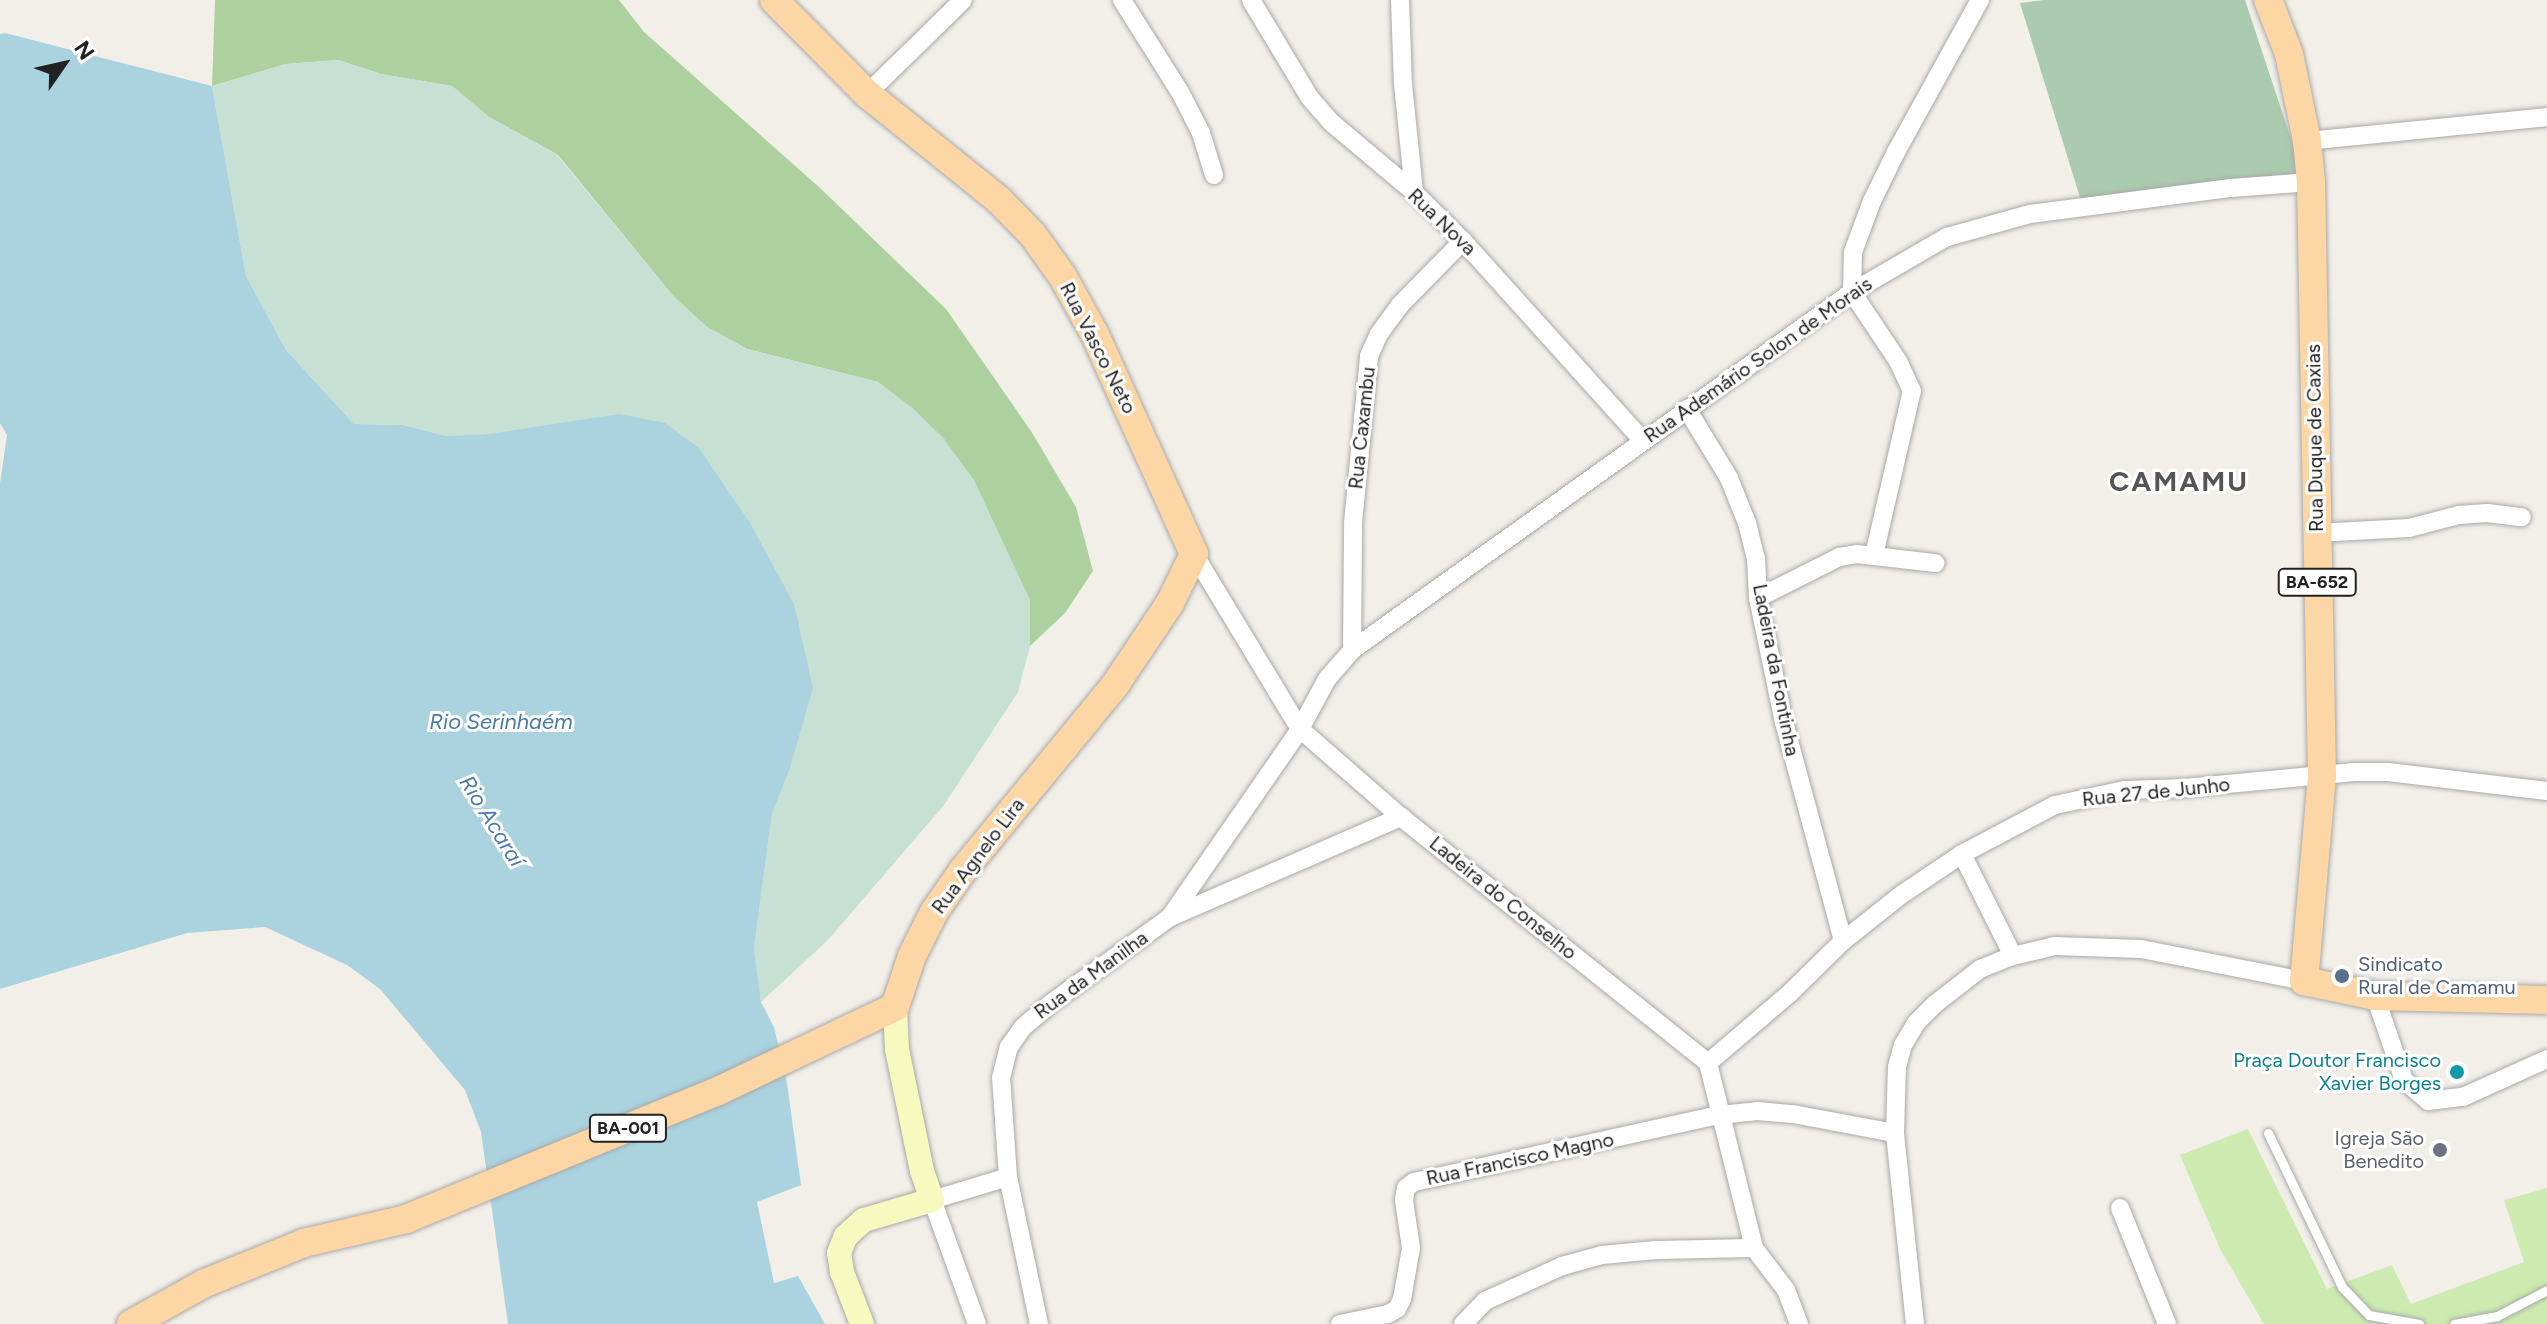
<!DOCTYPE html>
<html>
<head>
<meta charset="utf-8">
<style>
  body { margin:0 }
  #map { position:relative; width:2547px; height:1324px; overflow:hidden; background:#f2efe9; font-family:Figtree,sans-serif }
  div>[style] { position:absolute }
  .grass>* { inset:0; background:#cdebb0 }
  .forest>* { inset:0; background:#add19e }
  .wetland>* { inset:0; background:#c6e0d4 }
  .cemetery>* { inset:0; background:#aacbaf }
  .water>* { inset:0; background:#aad3df }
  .roads { filter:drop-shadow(0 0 2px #a9a9a9) drop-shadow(0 0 2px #a9a9a9) }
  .lane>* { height:9px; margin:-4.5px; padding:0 4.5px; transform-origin:4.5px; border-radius:4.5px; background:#fff }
  .street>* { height:18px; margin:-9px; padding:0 9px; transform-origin:9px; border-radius:9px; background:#fff }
  .secondary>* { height:24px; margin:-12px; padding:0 12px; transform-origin:12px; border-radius:12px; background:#f7fabf }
  .primary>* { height:28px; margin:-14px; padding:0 14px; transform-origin:14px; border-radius:14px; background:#fcd6a4 }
  .dots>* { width:22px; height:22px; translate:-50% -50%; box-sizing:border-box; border:4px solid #fff; border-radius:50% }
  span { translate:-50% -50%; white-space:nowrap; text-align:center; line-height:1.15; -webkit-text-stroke:6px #fff; paint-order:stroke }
  .shield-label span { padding:2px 6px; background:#fff; border:2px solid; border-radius:6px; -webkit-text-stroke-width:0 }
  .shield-label { font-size:18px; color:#222; font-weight:700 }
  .street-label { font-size:20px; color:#222 }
  .service-label { font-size:20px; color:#4e5e75 }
  .left { translate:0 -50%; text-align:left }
  .culture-label { font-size:20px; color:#0d838f }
  .right { translate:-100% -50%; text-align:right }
  .worship-label { font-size:20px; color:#5b616d }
  .water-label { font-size:22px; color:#4a7aab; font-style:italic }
  .district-label { font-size:28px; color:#555; font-weight:700; letter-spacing:2px }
  .north { position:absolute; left:24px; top:24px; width:80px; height:80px; -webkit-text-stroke:6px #fff; paint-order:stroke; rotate:56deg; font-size:22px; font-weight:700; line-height:32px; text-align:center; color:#222 }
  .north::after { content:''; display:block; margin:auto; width:28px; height:36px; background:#222; clip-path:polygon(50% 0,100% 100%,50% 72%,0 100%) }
</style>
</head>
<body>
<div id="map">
  <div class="grass">
    <i style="clip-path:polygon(2248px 1129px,2327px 1289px,2392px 1265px,2411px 1304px,2524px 1262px,2504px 1200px,2547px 1188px,2547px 1324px,2264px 1324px,2220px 1249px,2180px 1155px)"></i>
  </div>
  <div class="forest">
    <i style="clip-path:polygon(215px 0,619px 0,644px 32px,819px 187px,946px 309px,1031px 431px,1076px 507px,1093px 571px,1065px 613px,1030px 646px,1030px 600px,944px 439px,912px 408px,878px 382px,747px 349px,707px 327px,674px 297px,558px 155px,489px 117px,452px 86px,381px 74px,338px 60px,286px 64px,212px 86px)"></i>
  </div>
  <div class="wetland">
    <i style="clip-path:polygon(338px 60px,381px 74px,452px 86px,489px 117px,557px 155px,674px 297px,707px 327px,747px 349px,878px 382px,912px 408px,944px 439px,974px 480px,1030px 600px,1030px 646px,1018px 692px,944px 805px,828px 940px,761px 1002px,754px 948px,772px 814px,789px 771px,489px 434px,446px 436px,403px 425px,354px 424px,286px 350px,246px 276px,212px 86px,286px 64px)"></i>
  </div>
  <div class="cemetery">
    <i style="clip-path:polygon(2044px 0,2245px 0,2301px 169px,2298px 178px,2082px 204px,2020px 3px)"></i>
  </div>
  <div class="water">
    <i style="clip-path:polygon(5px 33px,212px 86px,246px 276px,286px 350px,354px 424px,403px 425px,446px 436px,489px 434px,619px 414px,665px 423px,699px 448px,750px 523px,794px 604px,813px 688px,789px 771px,772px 814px,754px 948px,761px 1002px,774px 1027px,787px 1083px,801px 1185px,757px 1202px,774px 1283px,798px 1276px,825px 1324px,508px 1324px,481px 1132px,465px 1090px,380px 989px,347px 965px,265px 927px,187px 933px,0 989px,0 483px,7px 435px,0 423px,0 34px)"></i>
  </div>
  <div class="roads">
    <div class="lane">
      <i style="left:2268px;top:1133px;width:171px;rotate:64.3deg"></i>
      <i style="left:2342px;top:1287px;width:39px;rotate:46deg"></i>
      <i style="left:2369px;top:1315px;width:51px;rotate:10.2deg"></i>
      <i style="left:2454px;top:1324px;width:44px;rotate:-10.5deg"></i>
      <i style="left:2497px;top:1316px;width:56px;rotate:-27.5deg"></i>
    </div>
    <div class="street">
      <i style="left:1122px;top:0;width:109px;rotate:57.8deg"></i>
      <i style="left:1180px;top:92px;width:46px;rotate:62.9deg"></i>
      <i style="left:1201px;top:133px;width:44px;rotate:72.8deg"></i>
      <i style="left:1251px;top:0;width:114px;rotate:59deg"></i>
      <i style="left:1310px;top:98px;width:33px;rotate:49deg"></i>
      <i style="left:1332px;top:123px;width:107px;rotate:40.1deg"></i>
      <i style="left:1414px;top:192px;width:69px;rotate:45deg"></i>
      <i style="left:1463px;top:241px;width:268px;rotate:48deg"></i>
      <i style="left:1400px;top:0;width:84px;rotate:88deg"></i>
      <i style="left:1403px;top:84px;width:109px;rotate:84.2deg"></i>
      <i style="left:867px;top:94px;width:134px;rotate:-44.4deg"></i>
      <i style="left:2307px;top:141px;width:241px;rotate:-5.7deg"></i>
      <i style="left:1687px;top:409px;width:81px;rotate:58.7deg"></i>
      <i style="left:1729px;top:478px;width:48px;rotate:68.2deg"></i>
      <i style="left:1747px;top:523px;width:36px;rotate:76deg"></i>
      <i style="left:1756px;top:558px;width:40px;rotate:87.1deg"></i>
      <i style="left:1758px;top:598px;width:127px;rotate:78.2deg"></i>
      <i style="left:1784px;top:722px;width:227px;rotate:74.9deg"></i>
      <i style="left:2316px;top:533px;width:93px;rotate:-3.1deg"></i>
      <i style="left:2409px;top:528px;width:52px;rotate:-14.6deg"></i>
      <i style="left:2459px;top:515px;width:28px;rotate:-4deg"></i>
      <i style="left:2487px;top:513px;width:35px;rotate:7deg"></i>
      <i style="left:1194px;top:554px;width:205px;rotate:58.8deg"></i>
      <i style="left:1300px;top:729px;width:134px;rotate:41.1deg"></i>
      <i style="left:1401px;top:817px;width:393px;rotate:38.7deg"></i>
      <i style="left:1708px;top:1063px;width:191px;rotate:76deg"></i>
      <i style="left:1754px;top:1248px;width:53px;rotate:52.7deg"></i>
      <i style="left:1786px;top:1290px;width:36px;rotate:69deg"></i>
      <i style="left:1874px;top:555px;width:168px;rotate:-77deg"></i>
      <i style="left:1912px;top:391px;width:33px;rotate:-115deg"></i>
      <i style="left:1898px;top:361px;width:83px;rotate:-123.7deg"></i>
      <i style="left:1852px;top:292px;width:40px;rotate:-88.6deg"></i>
      <i style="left:1853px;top:252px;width:54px;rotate:-69.6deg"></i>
      <i style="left:1872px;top:201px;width:55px;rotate:-63.9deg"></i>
      <i style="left:1896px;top:152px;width:174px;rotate:-61.1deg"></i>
      <i style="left:1758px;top:598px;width:91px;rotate:-26.8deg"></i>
      <i style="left:1839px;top:557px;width:18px;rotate:-9deg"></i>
      <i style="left:1857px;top:554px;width:79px;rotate:6.6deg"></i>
      <i style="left:1352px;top:650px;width:127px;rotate:-89.5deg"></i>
      <i style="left:1353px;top:523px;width:168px;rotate:-84.5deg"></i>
      <i style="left:1369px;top:356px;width:24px;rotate:-66deg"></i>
      <i style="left:1379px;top:334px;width:36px;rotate:-54deg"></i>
      <i style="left:1400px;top:305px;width:90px;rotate:-45.5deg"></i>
      <i style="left:1962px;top:854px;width:114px;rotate:63.4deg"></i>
      <i style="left:1173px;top:916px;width:249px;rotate:-23.5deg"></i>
      <i style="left:2375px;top:996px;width:89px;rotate:71deg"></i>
      <i style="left:2404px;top:1080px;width:32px;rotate:41deg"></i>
      <i style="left:2428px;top:1101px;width:35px;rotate:-7deg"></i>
      <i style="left:2463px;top:1097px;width:92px;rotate:-24.3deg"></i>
      <i style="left:1708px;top:1063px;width:108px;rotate:-40.5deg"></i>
      <i style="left:1790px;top:993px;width:74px;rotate:-44.5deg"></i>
      <i style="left:1843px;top:941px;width:74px;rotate:-38.4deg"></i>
      <i style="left:1901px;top:895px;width:73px;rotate:-33.9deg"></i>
      <i style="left:1962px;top:854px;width:105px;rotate:-27.8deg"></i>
      <i style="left:2055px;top:805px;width:72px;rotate:-12.1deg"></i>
      <i style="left:2125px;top:790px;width:60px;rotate:-1.9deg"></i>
      <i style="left:2185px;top:788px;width:170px;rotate:-5.4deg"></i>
      <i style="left:2354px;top:772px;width:34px"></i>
      <i style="left:2388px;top:772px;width:160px;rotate:6.8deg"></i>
      <i style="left:2120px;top:1208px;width:125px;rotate:67.9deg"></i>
      <i style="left:977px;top:1324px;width:132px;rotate:-109.9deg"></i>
      <i style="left:932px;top:1200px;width:79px;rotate:-16.8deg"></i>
      <i style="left:1039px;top:1324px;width:150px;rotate:-101.9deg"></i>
      <i style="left:1008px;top:1177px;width:99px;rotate:-94deg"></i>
      <i style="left:1001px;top:1078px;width:32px;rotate:-76deg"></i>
      <i style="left:1009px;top:1047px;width:24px;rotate:-55deg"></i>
      <i style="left:1023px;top:1027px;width:35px;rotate:-40deg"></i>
      <i style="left:1050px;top:1004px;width:148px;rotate:-35.9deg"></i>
      <i style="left:1170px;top:917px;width:229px;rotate:-55.3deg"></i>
      <i style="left:1300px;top:729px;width:57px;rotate:-61.6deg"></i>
      <i style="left:1327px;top:679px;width:38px;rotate:-49deg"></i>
      <i style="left:1352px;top:650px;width:615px;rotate:-35.6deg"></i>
      <i style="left:1852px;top:292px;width:110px;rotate:-30.1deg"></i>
      <i style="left:1947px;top:237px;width:86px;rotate:-15.5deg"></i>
      <i style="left:2030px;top:214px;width:203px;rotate:-7.4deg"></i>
      <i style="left:2231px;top:188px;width:80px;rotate:-4.3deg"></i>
      <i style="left:1340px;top:1324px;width:49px;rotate:-11.8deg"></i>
      <i style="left:1388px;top:1314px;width:10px;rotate:-29deg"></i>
      <i style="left:1397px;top:1309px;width:11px;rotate:-63deg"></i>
      <i style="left:1402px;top:1299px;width:52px;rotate:-80deg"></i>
      <i style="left:1411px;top:1248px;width:49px;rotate:-98.3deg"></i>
      <i style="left:1404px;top:1200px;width:12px;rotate:-81deg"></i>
      <i style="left:1406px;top:1188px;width:10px;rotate:-37deg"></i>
      <i style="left:1414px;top:1182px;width:313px;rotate:-12.4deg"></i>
      <i style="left:1720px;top:1115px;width:37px;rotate:-6deg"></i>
      <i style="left:1757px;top:1111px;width:36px;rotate:5deg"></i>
      <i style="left:1793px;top:1114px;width:104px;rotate:10.6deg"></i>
      <i style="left:1463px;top:1324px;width:32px;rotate:-46deg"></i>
      <i style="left:1485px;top:1301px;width:85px;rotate:-24.4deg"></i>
      <i style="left:1562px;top:1266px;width:41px;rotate:-15.4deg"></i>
      <i style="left:1602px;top:1255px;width:54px;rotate:-5.3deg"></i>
      <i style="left:1656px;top:1250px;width:98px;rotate:-1.2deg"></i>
      <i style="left:1915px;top:1324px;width:192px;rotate:-96deg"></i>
      <i style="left:1895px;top:1133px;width:66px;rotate:-88.3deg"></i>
      <i style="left:1897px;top:1067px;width:23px;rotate:-75deg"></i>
      <i style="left:1903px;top:1045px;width:26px;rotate:-59deg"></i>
      <i style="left:1916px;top:1023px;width:27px;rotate:-45deg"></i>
      <i style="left:1935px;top:1004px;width:57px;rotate:-37.9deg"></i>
      <i style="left:1980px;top:969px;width:35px;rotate:-22deg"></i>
      <i style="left:2013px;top:956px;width:43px;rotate:-13.4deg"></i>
      <i style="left:2055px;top:946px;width:86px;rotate:2deg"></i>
      <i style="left:2141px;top:949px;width:166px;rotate:11.1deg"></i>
    </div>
    <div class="secondary">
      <i style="left:862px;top:1324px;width:56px;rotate:-111deg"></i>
      <i style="left:842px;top:1272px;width:19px;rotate:-99deg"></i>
      <i style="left:839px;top:1253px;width:18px;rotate:-68deg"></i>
      <i style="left:846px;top:1236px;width:24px;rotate:-42deg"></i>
      <i style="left:864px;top:1220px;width:71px;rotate:-16.4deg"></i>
      <i style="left:932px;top:1200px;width:31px;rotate:-109deg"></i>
      <i style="left:922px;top:1171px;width:125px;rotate:-101.6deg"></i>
      <i style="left:897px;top:1049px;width:42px;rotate:-92.7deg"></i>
    </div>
    <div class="primary">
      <i style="left:2268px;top:0;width:58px;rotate:68.7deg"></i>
      <i style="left:2289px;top:54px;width:89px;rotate:78.3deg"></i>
      <i style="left:2307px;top:141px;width:41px;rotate:84.4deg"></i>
      <i style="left:2311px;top:182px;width:594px;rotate:88.94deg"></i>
      <i style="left:2322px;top:776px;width:206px;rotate:95deg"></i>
      <i style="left:2304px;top:981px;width:73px;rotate:11.9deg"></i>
      <i style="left:2375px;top:996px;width:172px;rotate:1.3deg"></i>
      <i style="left:131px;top:1324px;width:85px;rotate:-29deg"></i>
      <i style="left:205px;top:1283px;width:107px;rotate:-22deg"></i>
      <i style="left:304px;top:1243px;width:105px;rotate:-13.2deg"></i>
      <i style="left:406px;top:1219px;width:335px;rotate:-22.3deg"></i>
      <i style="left:716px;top:1092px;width:198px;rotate:-25.4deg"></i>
      <i style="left:895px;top:1007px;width:54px;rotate:-71.6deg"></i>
      <i style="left:912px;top:956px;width:49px;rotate:-63.4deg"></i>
      <i style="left:934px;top:912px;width:52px;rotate:-55.1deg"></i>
      <i style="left:964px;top:869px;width:238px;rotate:-50.6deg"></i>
      <i style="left:1115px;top:685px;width:99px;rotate:-56.1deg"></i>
      <i style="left:1170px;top:603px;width:55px;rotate:-63.9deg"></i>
      <i style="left:1194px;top:554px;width:243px;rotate:-114.3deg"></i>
      <i style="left:1094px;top:333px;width:64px;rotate:-119deg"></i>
      <i style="left:1063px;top:277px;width:52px;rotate:-125.5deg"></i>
      <i style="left:1033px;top:235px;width:49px;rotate:-134.2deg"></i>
      <i style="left:999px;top:200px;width:169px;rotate:-141.2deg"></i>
      <i style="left:867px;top:94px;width:132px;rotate:-134.7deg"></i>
    </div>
  </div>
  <div class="dots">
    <i style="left:2342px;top:976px;background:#5c6f8a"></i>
    <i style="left:2457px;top:1072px;background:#0f9aa8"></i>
    <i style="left:2440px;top:1150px;background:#6b7280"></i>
  </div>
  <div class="shield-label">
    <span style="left:2317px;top:582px">BA-652</span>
    <span style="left:628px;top:1128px">BA-001</span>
  </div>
  <div class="street-label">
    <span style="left:1442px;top:222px;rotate:44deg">Rua Nova</span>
    <span style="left:1098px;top:348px;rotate:63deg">Rua Vasco Neto</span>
    <span style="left:1758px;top:360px;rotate:-35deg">Rua Ademário Solon de Morais</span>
    <span style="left:1362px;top:428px;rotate:-84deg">Rua Caxambu</span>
    <span style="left:2315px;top:438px;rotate:-91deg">Rua Duque de Caxias</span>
    <span style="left:1776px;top:670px;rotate:79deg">Ladeira da Fontinha</span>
    <span style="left:2156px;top:792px;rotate:-6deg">Rua 27 de Junho</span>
    <span style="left:978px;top:856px;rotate:-53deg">Rua Agnelo Lira</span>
    <span style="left:1503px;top:898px;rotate:39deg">Ladeira do Conselho</span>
    <span style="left:1091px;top:975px;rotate:-36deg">Rua da Manilha</span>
    <span style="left:1520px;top:1159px;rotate:-12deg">Rua Francisco Magno</span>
  </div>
  <div class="service-label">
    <span class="left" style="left:2358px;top:976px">Sindicato<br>Rural de Camamu</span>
  </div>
  <div class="culture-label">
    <span class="right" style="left:2441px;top:1072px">Praça Doutor Francisco<br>Xavier Borges</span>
  </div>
  <div class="worship-label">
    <span class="right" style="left:2424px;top:1150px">Igreja São<br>Benedito</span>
  </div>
  <div class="water-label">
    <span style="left:501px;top:722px">Rio Serinhaém</span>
    <span style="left:492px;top:821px;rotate:58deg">Rio Acaraí</span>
  </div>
  <div class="district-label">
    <span style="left:2179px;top:481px">CAMAMU</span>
  </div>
  <div class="north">N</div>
</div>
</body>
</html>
